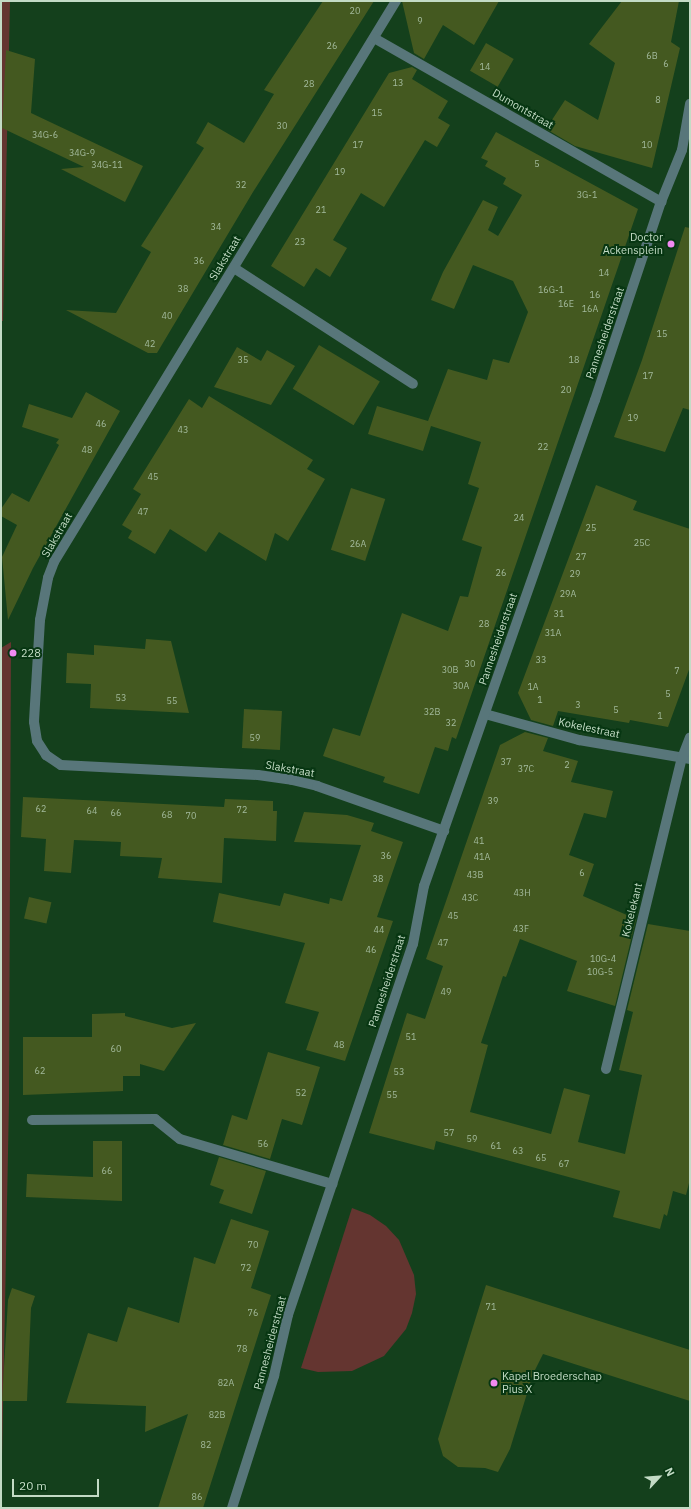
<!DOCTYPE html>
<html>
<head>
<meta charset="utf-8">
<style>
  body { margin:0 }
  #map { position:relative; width:691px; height:1509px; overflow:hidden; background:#14401c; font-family:"IBM Plex Sans",sans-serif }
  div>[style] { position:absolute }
  .green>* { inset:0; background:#643530 }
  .building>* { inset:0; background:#445920; transform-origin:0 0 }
  .minor>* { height:10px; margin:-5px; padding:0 5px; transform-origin:5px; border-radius:5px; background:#58767a }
  .dots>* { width:11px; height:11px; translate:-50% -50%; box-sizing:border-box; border:2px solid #073612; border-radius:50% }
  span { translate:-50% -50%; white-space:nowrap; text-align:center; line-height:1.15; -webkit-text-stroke:4px #073612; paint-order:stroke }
  .number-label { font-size:9px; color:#a3ba9c }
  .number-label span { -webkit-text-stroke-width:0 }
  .street-label { font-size:11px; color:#c3dbc5 }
  .poi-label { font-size:11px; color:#c3dbc5 }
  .right { translate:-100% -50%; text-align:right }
  .left { translate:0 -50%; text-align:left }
  .frame { position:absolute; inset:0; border:2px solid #c3dbc5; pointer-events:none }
  .north { position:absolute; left:639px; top:1457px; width:40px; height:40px; -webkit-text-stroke:3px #073612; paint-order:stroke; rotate:64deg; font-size:11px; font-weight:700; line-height:16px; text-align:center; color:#c3dbc5 }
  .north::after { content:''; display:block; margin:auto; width:14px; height:18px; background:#c3dbc5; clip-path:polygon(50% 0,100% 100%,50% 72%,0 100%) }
  .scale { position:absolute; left:12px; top:1479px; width:87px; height:18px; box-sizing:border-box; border:2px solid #c3dbc5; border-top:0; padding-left:5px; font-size:12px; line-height:14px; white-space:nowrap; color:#c3dbc5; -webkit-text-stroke:3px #073612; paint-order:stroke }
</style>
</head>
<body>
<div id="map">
  <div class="green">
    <i style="clip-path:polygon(1px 1px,10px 1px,3px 321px,1px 321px)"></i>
    <i style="clip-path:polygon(11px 642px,9px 1102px,1px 1508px,1px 648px)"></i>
    <i style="clip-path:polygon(352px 1208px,370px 1215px,386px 1226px,399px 1240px,414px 1275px,416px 1294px,412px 1313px,406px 1329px,384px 1356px,352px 1371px,318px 1372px,301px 1368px)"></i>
  </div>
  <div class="building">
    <i style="clip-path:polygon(323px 1px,374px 1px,253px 192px,157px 353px,148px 353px,66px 310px,116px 313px,151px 252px,141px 246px,204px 148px,196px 143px,208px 122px,244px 143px,274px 94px,264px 90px)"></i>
    <i style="clip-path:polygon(402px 1px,499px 1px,474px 45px,443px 25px,424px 59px,414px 53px)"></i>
    <i style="clip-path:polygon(622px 1px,679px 1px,671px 42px,680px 48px,652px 168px,575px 146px,546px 129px,565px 100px,598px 120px,615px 63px,589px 44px)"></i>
    <i style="left:486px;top:43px;width:32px;height:32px;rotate:30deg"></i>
    <i style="clip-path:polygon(6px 50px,35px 59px,31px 113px,143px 166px,125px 202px,61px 169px,84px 167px,2px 128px)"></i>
    <i style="clip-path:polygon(412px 67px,417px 70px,412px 79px,448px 101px,438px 118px,450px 125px,437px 147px,425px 140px,384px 207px,361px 193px,333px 240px,347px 248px,330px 277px,316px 268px,304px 287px,271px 266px,389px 73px)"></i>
    <i style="clip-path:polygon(496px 132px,638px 209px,456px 739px,452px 737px,448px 751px,435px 747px,419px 794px,383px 782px,385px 777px,323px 756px,333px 728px,360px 736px,402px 613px,448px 631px,460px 596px,468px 597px,482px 547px,462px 540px,479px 488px,468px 484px,481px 442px,431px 426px,423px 451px,368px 434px,377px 406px,428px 421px,448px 369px,487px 380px,493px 359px,509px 363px,528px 312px,513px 281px,473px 265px,454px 309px,431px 300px,443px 272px,483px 200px,498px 207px,488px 230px,498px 236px,522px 195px,503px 184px,506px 178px,485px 166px,488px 161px,481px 158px)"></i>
    <i style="clip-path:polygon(685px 227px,690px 228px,690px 410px,683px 408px,665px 452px,614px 437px,642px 360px)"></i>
    <i style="left:319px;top:345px;width:71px;height:51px;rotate:31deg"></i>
    <i style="clip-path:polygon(237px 347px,261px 361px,267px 350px,295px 366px,271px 405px,214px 387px)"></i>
    <i style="clip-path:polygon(86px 392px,120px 411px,33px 568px,8px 620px,2px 557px,17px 525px,1px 516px,1px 509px,12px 493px,29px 502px,59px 445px,56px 443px,59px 439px,22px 427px,29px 404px,72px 418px)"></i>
    <i style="clip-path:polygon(209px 396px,313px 460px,307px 469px,325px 479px,288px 541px,275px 533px,266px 561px,219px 532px,206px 552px,170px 529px,155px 554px,128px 538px,132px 531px,122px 525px,141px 494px,133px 489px,189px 399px,202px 408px)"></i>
    <i style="clip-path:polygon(596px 485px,637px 501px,633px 510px,690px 529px,690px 667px,668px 727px,630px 720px,629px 723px,558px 711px,553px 726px,531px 720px,518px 693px)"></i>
    <i style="left:351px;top:488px;width:36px;height:65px;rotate:18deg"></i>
    <i style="clip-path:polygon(146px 639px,171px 641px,189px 713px,90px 708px,91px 684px,66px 683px,67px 653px,94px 655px,94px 645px,145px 649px)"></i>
    <i style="left:244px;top:709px;width:38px;height:39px;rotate:3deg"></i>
    <i style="clip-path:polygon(525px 732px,548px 738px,543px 751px,578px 761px,571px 782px,613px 791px,606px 818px,584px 813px,569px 855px,594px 864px,583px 896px,636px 919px,615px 1006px,567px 991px,577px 961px,520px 939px,506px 977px,503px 976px,481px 1043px,488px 1045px,470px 1112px,551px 1134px,564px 1088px,590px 1095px,578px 1142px,625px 1154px,642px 1075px,619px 1070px,633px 1012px,627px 1010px,648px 924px,690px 931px,690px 1179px,686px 1195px,673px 1191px,667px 1216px,664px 1214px,660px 1229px,613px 1217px,620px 1191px,436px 1141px,434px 1150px,369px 1133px,407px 1013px,425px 1019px,443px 966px,426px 959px,500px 745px)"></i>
    <i style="clip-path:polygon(23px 797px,224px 807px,225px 799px,273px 801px,273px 811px,277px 811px,276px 841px,224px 838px,222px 883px,158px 878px,162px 858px,120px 856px,121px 842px,74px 840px,71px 873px,44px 871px,46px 839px,21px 837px)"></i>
    <i style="clip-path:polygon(304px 812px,347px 815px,374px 823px,371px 831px,403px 842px,377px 917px,393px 921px,345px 1061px,306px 1050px,319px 1012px,285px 1003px,305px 943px,213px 922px,219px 893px,280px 906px,284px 893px,329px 904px,330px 898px,342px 901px,361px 845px,294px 842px)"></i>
    <i style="left:29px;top:897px;width:23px;height:22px;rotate:13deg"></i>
    <i style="clip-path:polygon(125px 1013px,125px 1016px,172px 1028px,196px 1023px,164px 1071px,140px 1064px,140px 1076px,123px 1076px,123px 1091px,23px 1095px,23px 1037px,92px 1037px,92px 1014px)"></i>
    <i style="clip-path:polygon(268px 1052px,320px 1067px,302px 1125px,282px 1119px,270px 1159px,223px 1145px,232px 1115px,247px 1120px)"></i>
    <i style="clip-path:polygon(93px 1141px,122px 1141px,122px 1201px,26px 1197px,27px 1174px,93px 1177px)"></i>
    <i style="clip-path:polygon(219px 1157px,266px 1171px,252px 1214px,219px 1203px,224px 1190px,210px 1185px)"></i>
    <i style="clip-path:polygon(231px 1219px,269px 1231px,251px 1288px,271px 1295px,203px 1508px,158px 1508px,188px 1414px,145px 1432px,146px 1406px,66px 1403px,88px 1333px,117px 1342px,128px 1307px,179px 1323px,194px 1257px,215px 1264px)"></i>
    <i style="clip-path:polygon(486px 1285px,690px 1350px,690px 1401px,543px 1354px,533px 1374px,510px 1449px,498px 1472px,485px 1468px,458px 1467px,443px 1456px,438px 1439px)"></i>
    <i style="clip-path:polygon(12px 1288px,35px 1296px,31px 1308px,27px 1401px,2px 1401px,8px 1300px)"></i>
  </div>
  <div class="minor">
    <i style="left:396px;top:1px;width:657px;rotate:121.37deg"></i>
    <i style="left:54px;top:562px;width:17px;rotate:111deg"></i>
    <i style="left:48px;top:578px;width:43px;rotate:100.8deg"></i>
    <i style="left:40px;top:620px;width:102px;rotate:93.4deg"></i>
    <i style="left:34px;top:722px;width:19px;rotate:81deg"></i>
    <i style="left:37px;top:741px;width:17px;rotate:57deg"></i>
    <i style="left:46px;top:755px;width:18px;rotate:34deg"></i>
    <i style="left:61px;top:765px;width:197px;rotate:2.9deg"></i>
    <i style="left:258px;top:775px;width:34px;rotate:8deg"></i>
    <i style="left:292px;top:780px;width:26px;rotate:13deg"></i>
    <i style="left:317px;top:786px;width:135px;rotate:19.5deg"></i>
    <i style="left:374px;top:38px;width:331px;rotate:29.7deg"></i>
    <i style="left:234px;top:268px;width:213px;rotate:32.9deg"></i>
    <i style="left:485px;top:714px;width:98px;rotate:15.5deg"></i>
    <i style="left:579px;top:740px;width:113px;rotate:9.7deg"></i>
    <i style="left:606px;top:1069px;width:320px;rotate:-76.3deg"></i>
    <i style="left:682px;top:758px;width:22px;rotate:-69deg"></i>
    <i style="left:32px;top:1120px;width:123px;rotate:-0.5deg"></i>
    <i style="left:155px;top:1119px;width:32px;rotate:39deg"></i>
    <i style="left:180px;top:1139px;width:159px;rotate:16.5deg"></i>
    <i style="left:232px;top:1508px;width:139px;rotate:-72.3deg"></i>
    <i style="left:274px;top:1376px;width:63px;rotate:-77.1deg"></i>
    <i style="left:288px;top:1315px;width:391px;rotate:-71.4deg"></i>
    <i style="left:413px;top:944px;width:59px;rotate:-79.3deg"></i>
    <i style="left:424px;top:886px;width:515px;rotate:-70.62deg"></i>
    <i style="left:595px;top:400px;width:209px;rotate:-71.6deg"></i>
    <i style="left:661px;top:202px;width:56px;rotate:-68deg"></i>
    <i style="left:682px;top:150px;width:47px;rotate:-80.1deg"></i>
  </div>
  <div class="dots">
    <i style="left:671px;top:244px;background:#f28af2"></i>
    <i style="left:13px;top:653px;background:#f28af2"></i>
    <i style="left:494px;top:1383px;background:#f28af2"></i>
  </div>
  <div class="number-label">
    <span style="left:355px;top:11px">20</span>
    <span style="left:420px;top:21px">9</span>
    <span style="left:332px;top:46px">26</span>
    <span style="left:652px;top:56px">6B</span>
    <span style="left:666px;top:64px">6</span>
    <span style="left:485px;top:67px">14</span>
    <span style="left:398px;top:83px">13</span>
    <span style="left:309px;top:84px">28</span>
    <span style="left:658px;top:100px">8</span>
    <span style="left:377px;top:113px">15</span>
    <span style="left:282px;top:126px">30</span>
    <span style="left:45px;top:135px">34G-6</span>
    <span style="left:358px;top:145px">17</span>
    <span style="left:647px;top:145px">10</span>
    <span style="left:82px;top:153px">34G-9</span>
    <span style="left:537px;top:164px">5</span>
    <span style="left:107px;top:165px">34G-11</span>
    <span style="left:340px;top:172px">19</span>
    <span style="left:241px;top:185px">32</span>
    <span style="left:587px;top:195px">3G-1</span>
    <span style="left:321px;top:210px">21</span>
    <span style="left:216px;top:227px">34</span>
    <span style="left:300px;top:242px">23</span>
    <span style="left:199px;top:261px">36</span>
    <span style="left:604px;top:273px">14</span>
    <span style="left:183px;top:289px">38</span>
    <span style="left:551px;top:290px">16G-1</span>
    <span style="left:595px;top:295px">16</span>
    <span style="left:566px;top:304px">16E</span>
    <span style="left:590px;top:309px">16A</span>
    <span style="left:167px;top:316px">40</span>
    <span style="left:662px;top:334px">15</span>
    <span style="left:150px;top:344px">42</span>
    <span style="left:243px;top:360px">35</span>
    <span style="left:574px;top:360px">18</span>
    <span style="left:648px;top:376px">17</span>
    <span style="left:566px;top:390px">20</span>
    <span style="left:633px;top:418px">19</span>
    <span style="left:101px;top:424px">46</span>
    <span style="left:183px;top:430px">43</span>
    <span style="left:543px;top:447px">22</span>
    <span style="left:87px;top:450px">48</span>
    <span style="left:153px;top:477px">45</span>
    <span style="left:143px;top:512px">47</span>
    <span style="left:519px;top:518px">24</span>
    <span style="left:591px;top:528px">25</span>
    <span style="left:642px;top:543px">25C</span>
    <span style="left:358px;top:544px">26A</span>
    <span style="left:581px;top:557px">27</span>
    <span style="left:501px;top:573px">26</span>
    <span style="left:575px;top:574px">29</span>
    <span style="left:568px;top:594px">29A</span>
    <span style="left:559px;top:614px">31</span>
    <span style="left:484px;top:624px">28</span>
    <span style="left:553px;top:633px">31A</span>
    <span style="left:541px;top:660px">33</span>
    <span style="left:470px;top:664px">30</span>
    <span style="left:450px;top:670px">30B</span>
    <span style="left:677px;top:671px">7</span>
    <span style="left:461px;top:686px">30A</span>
    <span style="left:533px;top:687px">1A</span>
    <span style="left:668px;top:694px">5</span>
    <span style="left:121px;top:698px">53</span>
    <span style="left:540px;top:700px">1</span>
    <span style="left:172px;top:701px">55</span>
    <span style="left:578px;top:705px">3</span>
    <span style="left:616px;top:710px">5</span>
    <span style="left:432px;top:712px">32B</span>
    <span style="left:660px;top:716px">1</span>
    <span style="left:451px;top:723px">32</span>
    <span style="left:255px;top:738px">59</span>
    <span style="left:506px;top:762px">37</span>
    <span style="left:567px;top:765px">2</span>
    <span style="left:526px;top:769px">37C</span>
    <span style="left:493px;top:801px">39</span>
    <span style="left:41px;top:809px">62</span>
    <span style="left:242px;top:810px">72</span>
    <span style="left:92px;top:811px">64</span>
    <span style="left:116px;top:813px">66</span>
    <span style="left:167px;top:815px">68</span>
    <span style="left:191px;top:816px">70</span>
    <span style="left:479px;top:841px">41</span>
    <span style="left:386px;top:856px">36</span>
    <span style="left:482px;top:857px">41A</span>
    <span style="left:582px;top:873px">6</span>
    <span style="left:475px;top:875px">43B</span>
    <span style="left:378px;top:879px">38</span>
    <span style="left:522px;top:893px">43H</span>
    <span style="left:470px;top:898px">43C</span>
    <span style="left:453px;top:916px">45</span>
    <span style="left:521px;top:929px">43F</span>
    <span style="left:379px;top:930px">44</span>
    <span style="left:443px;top:943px">47</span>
    <span style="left:371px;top:950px">46</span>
    <span style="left:603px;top:959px">10G-4</span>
    <span style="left:600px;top:972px">10G-5</span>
    <span style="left:446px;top:992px">49</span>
    <span style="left:411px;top:1037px">51</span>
    <span style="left:339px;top:1045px">48</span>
    <span style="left:116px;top:1049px">60</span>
    <span style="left:40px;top:1071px">62</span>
    <span style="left:399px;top:1072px">53</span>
    <span style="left:301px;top:1093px">52</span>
    <span style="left:392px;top:1095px">55</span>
    <span style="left:449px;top:1133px">57</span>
    <span style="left:472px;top:1139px">59</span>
    <span style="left:263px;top:1144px">56</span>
    <span style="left:496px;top:1146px">61</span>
    <span style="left:518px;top:1151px">63</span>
    <span style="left:541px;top:1158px">65</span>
    <span style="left:564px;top:1164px">67</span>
    <span style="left:107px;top:1171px">66</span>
    <span style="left:253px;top:1245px">70</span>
    <span style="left:246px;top:1268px">72</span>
    <span style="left:491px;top:1307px">71</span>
    <span style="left:253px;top:1313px">76</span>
    <span style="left:242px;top:1349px">78</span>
    <span style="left:226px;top:1383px">82A</span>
    <span style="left:217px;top:1415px">82B</span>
    <span style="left:206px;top:1445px">82</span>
    <span style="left:197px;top:1497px">86</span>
  </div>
  <div class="street-label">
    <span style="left:523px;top:109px;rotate:30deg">Dumontstraat</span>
    <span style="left:225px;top:258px;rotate:-59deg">Slakstraat</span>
    <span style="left:605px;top:333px;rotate:-71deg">Pannesheiderstraat</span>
    <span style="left:57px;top:535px;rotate:-60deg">Slakstraat</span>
    <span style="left:498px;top:639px;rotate:-71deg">Pannesheiderstraat</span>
    <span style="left:589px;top:728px;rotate:12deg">Kokelestraat</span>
    <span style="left:290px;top:769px;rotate:10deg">Slakstraat</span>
    <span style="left:632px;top:910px;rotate:-76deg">Kokelekant</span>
    <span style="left:387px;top:981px;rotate:-72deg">Pannesheiderstraat</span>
    <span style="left:270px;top:1343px;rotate:-75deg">Pannesheiderstraat</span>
  </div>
  <div class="poi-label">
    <span class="right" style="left:663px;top:244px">Doctor<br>Ackensplein</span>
    <span class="left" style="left:21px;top:653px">228</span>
    <span class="left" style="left:502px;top:1383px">Kapel Broederschap<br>Pius X</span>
  </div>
  <div class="frame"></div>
  <div class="north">N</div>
  <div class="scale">20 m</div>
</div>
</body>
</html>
